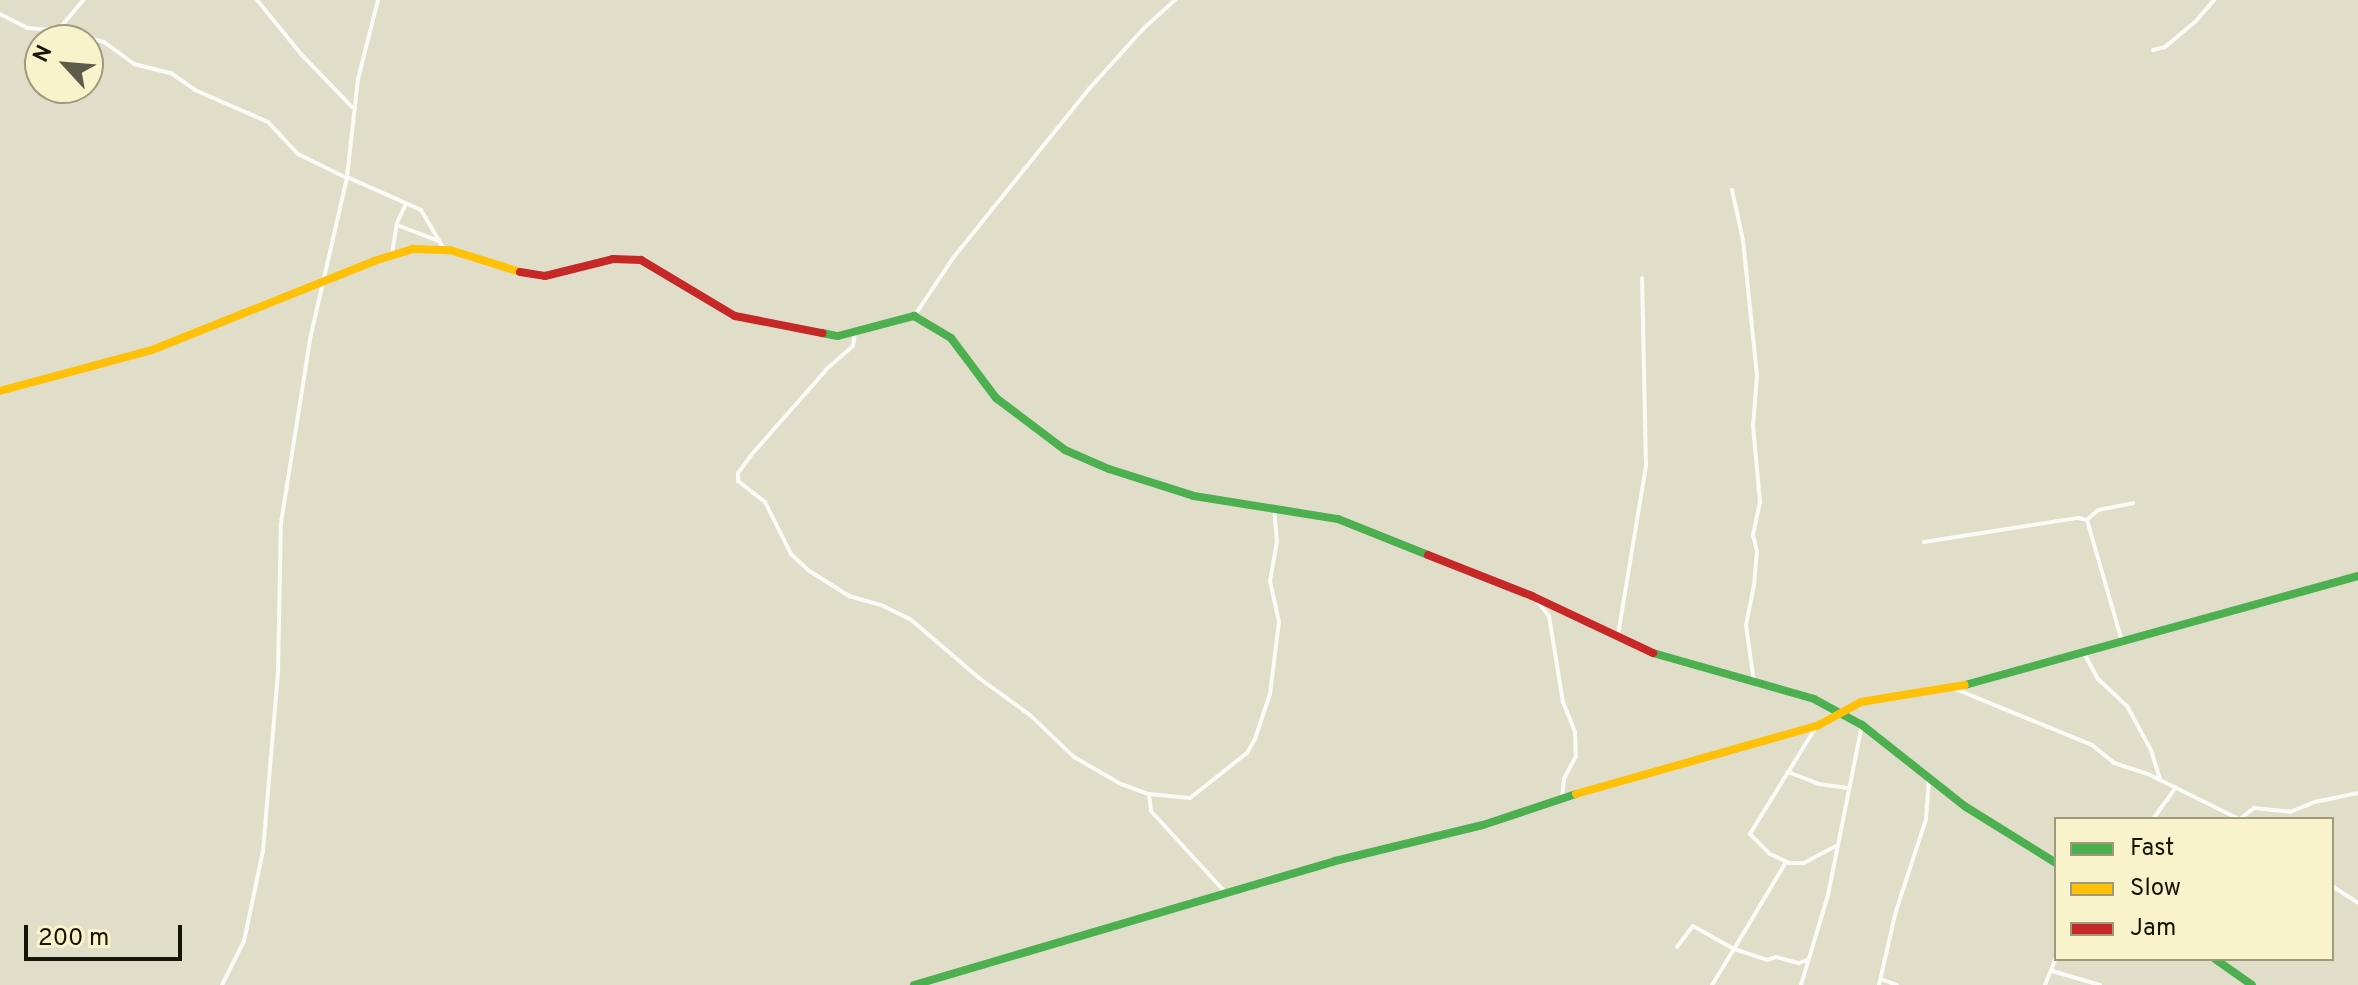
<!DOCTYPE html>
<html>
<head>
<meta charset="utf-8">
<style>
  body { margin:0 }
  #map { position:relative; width:2358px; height:985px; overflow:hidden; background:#e0dec8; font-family:Overpass,sans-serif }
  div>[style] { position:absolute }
  .street>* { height:4px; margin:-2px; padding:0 2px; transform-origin:2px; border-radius:2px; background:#fafaf7 }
  .fast>* { height:8px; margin:-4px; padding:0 4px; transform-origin:4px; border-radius:4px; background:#4caf50 }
  .slow>* { height:8px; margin:-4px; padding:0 4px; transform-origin:4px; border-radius:4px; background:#ffc107 }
  .jam>* { height:8px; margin:-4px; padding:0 4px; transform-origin:4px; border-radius:4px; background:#c62828 }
  span { translate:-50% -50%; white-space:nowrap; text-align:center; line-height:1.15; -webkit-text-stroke:8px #f8f3ca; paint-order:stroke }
  .legend { position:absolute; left:2054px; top:817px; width:280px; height:144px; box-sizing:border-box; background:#f8f3ca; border:2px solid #9e9a7c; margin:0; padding:10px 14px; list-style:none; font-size:24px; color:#161406 }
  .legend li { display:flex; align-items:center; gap:16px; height:40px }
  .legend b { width:40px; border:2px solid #9e9a7c }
  .north { position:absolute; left:24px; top:24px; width:80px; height:80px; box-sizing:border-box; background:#f8f3ca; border:2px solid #9e9a7c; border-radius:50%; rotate:296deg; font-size:22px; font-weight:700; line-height:32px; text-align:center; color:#161406 }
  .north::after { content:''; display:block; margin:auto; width:28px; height:36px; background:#5d5b4a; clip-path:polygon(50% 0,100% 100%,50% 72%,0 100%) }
  .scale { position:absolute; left:24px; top:925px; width:158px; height:36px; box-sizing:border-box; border:4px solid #161406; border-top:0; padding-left:10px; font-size:24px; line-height:28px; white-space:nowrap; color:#161406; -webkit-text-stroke:6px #f8f3ca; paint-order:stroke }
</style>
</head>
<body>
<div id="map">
  <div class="street">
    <i style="left:257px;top:0;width:70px;rotate:50.8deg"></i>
    <i style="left:301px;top:54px;width:74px;rotate:46.1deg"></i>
    <i style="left:378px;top:0;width:81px;rotate:104.2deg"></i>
    <i style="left:358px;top:79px;width:99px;rotate:96.4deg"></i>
    <i style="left:347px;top:177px;width:81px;rotate:24deg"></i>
    <i style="left:421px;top:210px;width:45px;rotate:59.5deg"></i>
    <i style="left:0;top:14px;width:31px;rotate:27deg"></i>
    <i style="left:28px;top:28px;width:34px;rotate:5deg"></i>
    <i style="left:62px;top:31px;width:43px;rotate:14.7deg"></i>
    <i style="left:104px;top:42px;width:37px;rotate:36deg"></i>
    <i style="left:134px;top:64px;width:38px;rotate:14deg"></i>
    <i style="left:171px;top:73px;width:29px;rotate:35deg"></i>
    <i style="left:195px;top:90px;width:80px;rotate:23.7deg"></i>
    <i style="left:268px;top:122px;width:44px;rotate:46.8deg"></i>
    <i style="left:298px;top:154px;width:55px;rotate:26.1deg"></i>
    <i style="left:59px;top:29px;width:38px;rotate:-50deg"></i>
    <i style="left:2153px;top:50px;width:12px;rotate:-14deg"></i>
    <i style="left:2165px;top:47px;width:39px;rotate:-40deg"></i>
    <i style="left:2195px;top:22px;width:29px;rotate:-49deg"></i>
    <i style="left:1732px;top:190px;width:51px;rotate:77.6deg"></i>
    <i style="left:1743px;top:240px;width:137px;rotate:84.1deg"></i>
    <i style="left:1757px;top:376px;width:50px;rotate:94.6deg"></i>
    <i style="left:1753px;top:426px;width:76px;rotate:84.7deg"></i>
    <i style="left:1760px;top:502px;width:34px;rotate:102deg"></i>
    <i style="left:1753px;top:535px;width:16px;rotate:76deg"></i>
    <i style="left:1757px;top:551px;width:34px;rotate:95deg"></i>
    <i style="left:1754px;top:585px;width:41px;rotate:101.3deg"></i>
    <i style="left:1746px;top:625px;width:59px;rotate:82.1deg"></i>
    <i style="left:397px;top:225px;width:45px;rotate:20.9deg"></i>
    <i style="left:392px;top:254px;width:31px;rotate:-81deg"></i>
    <i style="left:397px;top:223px;width:21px;rotate:-65deg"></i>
    <i style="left:915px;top:315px;width:69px;rotate:-56.3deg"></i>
    <i style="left:953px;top:258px;width:217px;rotate:-51.2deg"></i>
    <i style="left:1089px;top:89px;width:81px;rotate:-48deg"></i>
    <i style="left:1143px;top:29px;width:43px;rotate:-42.2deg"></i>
    <i style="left:855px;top:332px;width:14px;rotate:98deg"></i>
    <i style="left:853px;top:346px;width:35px;rotate:139deg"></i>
    <i style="left:827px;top:369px;width:113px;rotate:131.4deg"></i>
    <i style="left:752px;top:454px;width:24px;rotate:126deg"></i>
    <i style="left:738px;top:473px;width:8px;rotate:90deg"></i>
    <i style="left:738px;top:481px;width:34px;rotate:38deg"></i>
    <i style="left:765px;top:502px;width:58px;rotate:63.4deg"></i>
    <i style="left:791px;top:554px;width:23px;rotate:43deg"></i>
    <i style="left:808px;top:570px;width:49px;rotate:32.4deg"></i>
    <i style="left:849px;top:596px;width:35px;rotate:16deg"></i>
    <i style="left:883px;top:606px;width:30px;rotate:26deg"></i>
    <i style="left:910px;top:619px;width:91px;rotate:40.5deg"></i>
    <i style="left:979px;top:678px;width:63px;rotate:36deg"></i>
    <i style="left:1030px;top:715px;width:61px;rotate:43.7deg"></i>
    <i style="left:1074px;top:757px;width:54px;rotate:29.9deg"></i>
    <i style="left:1121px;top:784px;width:30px;rotate:20deg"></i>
    <i style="left:1149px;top:794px;width:17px;rotate:83deg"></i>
    <i style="left:1151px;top:811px;width:111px;rotate:47.6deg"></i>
    <i style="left:2088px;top:519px;width:13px;rotate:-42deg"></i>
    <i style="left:2098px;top:510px;width:36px;rotate:-11deg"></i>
    <i style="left:1924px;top:542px;width:156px;rotate:-8.9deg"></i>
    <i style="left:2078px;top:518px;width:9px;rotate:13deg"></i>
    <i style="left:2087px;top:520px;width:126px;rotate:73.9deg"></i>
    <i style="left:1536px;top:599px;width:21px;rotate:53deg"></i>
    <i style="left:1549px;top:616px;width:87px;rotate:80.8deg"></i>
    <i style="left:1563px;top:702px;width:32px;rotate:68deg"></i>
    <i style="left:1575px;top:732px;width:24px;rotate:88deg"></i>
    <i style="left:1576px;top:756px;width:26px;rotate:118deg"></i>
    <i style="left:1564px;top:779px;width:19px;rotate:96deg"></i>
    <i style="left:1618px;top:635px;width:172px;rotate:-80.6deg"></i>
    <i style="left:1646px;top:465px;width:187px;rotate:-91.2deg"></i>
    <i style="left:2083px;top:651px;width:32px;rotate:62deg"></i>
    <i style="left:2098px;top:679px;width:40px;rotate:43deg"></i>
    <i style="left:2127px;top:706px;width:50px;rotate:61.4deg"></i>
    <i style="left:2151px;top:750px;width:31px;rotate:73deg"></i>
    <i style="left:1953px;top:688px;width:150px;rotate:22.3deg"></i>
    <i style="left:2092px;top:745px;width:28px;rotate:39deg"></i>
    <i style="left:2114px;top:763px;width:36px;rotate:18deg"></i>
    <i style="left:2148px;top:774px;width:102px;rotate:26.3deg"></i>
    <i style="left:1816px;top:727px;width:126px;rotate:121.7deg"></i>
    <i style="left:1750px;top:834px;width:28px;rotate:45deg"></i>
    <i style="left:1770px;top:854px;width:21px;rotate:25deg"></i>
    <i style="left:1789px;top:863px;width:15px"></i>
    <i style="left:1804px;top:863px;width:36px;rotate:-28deg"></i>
    <i style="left:1788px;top:772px;width:33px;rotate:21deg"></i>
    <i style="left:1819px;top:784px;width:29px;rotate:8deg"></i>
    <i style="left:1149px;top:794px;width:41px;rotate:5.6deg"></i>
    <i style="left:1190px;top:798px;width:73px;rotate:-38.3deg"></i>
    <i style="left:1247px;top:753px;width:16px;rotate:-60deg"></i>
    <i style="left:1255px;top:739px;width:47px;rotate:-71.6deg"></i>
    <i style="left:1270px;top:694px;width:73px;rotate:-82.9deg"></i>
    <i style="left:1279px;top:622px;width:42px;rotate:-102.4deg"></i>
    <i style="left:1270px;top:581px;width:40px;rotate:-80deg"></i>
    <i style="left:1277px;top:542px;width:32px;rotate:-95deg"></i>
    <i style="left:2153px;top:819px;width:39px;rotate:-54deg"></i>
    <i style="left:2240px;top:819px;width:18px;rotate:-38deg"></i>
    <i style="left:2254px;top:808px;width:36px;rotate:6deg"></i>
    <i style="left:2290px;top:812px;width:27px;rotate:-22deg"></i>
    <i style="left:2315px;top:802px;width:44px;rotate:-11.8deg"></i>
    <i style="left:2332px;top:886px;width:31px;rotate:33deg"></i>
    <i style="left:1677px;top:947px;width:26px;rotate:-53deg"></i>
    <i style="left:1693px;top:926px;width:47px;rotate:29.3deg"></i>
    <i style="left:1734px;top:949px;width:101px;rotate:-59.1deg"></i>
    <i style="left:2052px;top:971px;width:50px;rotate:16.3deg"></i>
    <i style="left:1881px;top:979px;width:17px;rotate:21deg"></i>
    <i style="left:222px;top:985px;width:49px;rotate:-63.4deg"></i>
    <i style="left:244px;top:941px;width:92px;rotate:-78.1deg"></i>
    <i style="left:263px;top:851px;width:179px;rotate:-85.2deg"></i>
    <i style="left:278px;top:673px;width:150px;rotate:-88.9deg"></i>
    <i style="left:281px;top:523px;width:186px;rotate:-81deg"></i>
    <i style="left:310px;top:339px;width:166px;rotate:-77.1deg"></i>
    <i style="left:1712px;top:985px;width:42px;rotate:-58.6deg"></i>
    <i style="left:1734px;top:949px;width:35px;rotate:18deg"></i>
    <i style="left:1767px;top:960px;width:9px;rotate:-18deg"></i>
    <i style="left:1776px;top:957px;width:24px;rotate:15deg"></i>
    <i style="left:1799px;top:963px;width:9px;rotate:-21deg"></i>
    <i style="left:1801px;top:985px;width:94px;rotate:-73.3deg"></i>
    <i style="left:1828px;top:895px;width:173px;rotate:-78.7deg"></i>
    <i style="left:1879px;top:985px;width:76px;rotate:-77.1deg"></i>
    <i style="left:1896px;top:911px;width:97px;rotate:-71.9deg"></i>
    <i style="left:1926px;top:819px;width:40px;rotate:-85.7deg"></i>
    <i style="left:2045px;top:985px;width:29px;rotate:-68deg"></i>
  </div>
  <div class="fast">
    <i style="left:822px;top:333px;width:16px;rotate:11deg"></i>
    <i style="left:838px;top:336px;width:79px;rotate:-14.7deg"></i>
    <i style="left:914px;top:316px;width:43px;rotate:30.7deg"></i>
    <i style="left:951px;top:338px;width:75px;rotate:53.1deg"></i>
    <i style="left:996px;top:398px;width:86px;rotate:37deg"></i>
    <i style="left:1065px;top:450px;width:48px;rotate:23.4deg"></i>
    <i style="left:1109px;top:469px;width:89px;rotate:17.6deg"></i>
    <i style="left:1194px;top:496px;width:146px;rotate:9.1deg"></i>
    <i style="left:1338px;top:519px;width:97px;rotate:21.8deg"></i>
    <i style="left:1653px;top:653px;width:167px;rotate:15.9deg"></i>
    <i style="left:1814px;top:699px;width:55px;rotate:28.4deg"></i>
    <i style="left:1862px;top:725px;width:132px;rotate:38.3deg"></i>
    <i style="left:1966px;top:807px;width:106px;rotate:31.9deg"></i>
    <i style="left:1965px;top:685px;width:408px;rotate:-15.5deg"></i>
    <i style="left:2215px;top:959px;width:45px;rotate:35.1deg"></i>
    <i style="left:914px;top:985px;width:439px;rotate:-16.4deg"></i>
    <i style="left:1335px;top:861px;width:152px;rotate:-13.7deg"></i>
    <i style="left:1483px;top:825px;width:98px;rotate:-18.4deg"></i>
  </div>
  <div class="slow">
    <i style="left:0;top:391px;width:157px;rotate:-15.1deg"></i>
    <i style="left:152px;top:350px;width:239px;rotate:-21.8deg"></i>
    <i style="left:374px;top:261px;width:41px;rotate:-17.1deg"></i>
    <i style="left:413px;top:249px;width:37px;rotate:2deg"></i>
    <i style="left:450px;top:250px;width:73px;rotate:17.4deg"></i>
    <i style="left:1576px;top:794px;width:250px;rotate:-15.8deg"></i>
    <i style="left:1817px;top:726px;width:50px;rotate:-28.6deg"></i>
    <i style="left:1861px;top:702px;width:105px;rotate:-9.3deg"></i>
  </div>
  <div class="jam">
    <i style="left:520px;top:272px;width:25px;rotate:9deg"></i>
    <i style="left:545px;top:276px;width:70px;rotate:-14deg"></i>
    <i style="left:613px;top:259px;width:28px;rotate:2deg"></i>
    <i style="left:641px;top:260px;width:109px;rotate:30.8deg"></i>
    <i style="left:735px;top:316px;width:89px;rotate:11.1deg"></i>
    <i style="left:1428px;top:555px;width:112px;rotate:21.5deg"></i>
    <i style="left:1532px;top:596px;width:134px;rotate:25.2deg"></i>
  </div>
  <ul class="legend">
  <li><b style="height:10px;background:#4caf50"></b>Fast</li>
  <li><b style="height:10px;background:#ffc107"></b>Slow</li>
  <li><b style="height:10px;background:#c62828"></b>Jam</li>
  </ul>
  <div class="north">N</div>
  <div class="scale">200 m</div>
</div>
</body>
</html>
